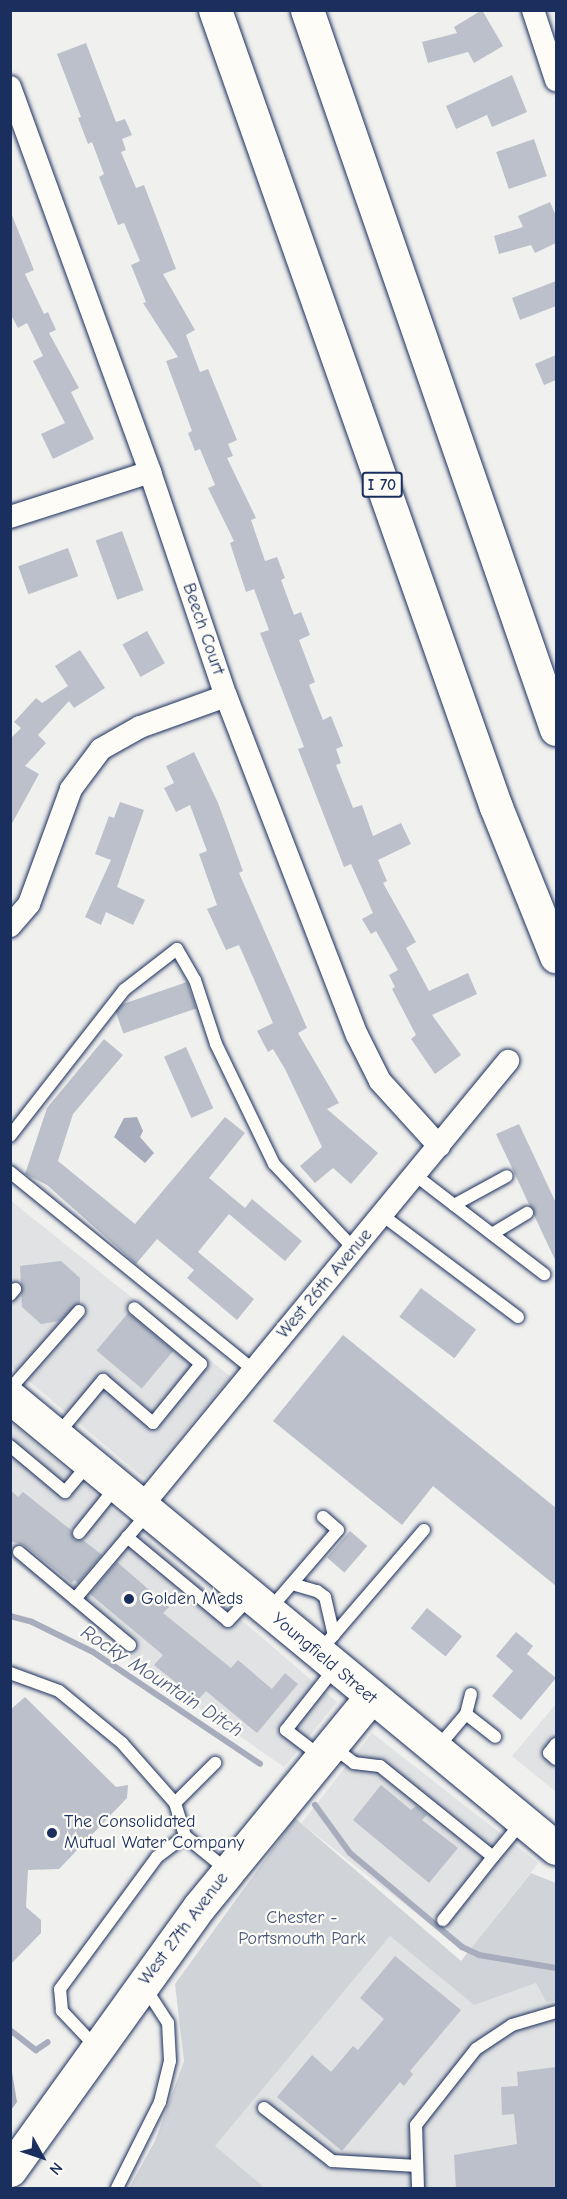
<!DOCTYPE html>
<html>
<head>
<meta charset="utf-8">
<style>
  body { margin:0 }
  #map { position:relative; width:567px; height:2199px; overflow:hidden; background:#f0f0ee; font-family:"Comic Neue",sans-serif }
  div>[style] { position:absolute }
  .built>* { inset:0; background:#e0e2e3; transform-origin:0 0 }
  .green>* { inset:0; background:#d0d3d8 }
  .water>* { inset:0; background:#a7adbd }
  .stream>* { height:6px; margin:-3px; padding:0 3px; transform-origin:3px; border-radius:3px; background:#a7adbd }
  .building>* { inset:0; background:#bbc0ca; transform-origin:0 0 }
  .roads { filter:drop-shadow(0 0 2px #1b2f5e) drop-shadow(0 0 2px #1b2f5e) }
  .lane>* { height:12px; margin:-6px; padding:0 6px; transform-origin:6px; border-radius:6px; background:#fdfcf7 }
  .street>* { height:22px; margin:-11px; padding:0 11px; transform-origin:11px; border-radius:11px; background:#fdfcf7 }
  .secondary>* { height:33px; margin:-16.5px; padding:0 16.5px; transform-origin:16.5px; border-radius:16.5px; background:#fdfcf7 }
  .highway>* { height:33px; margin:-16.5px; padding:0 16.5px; transform-origin:16.5px; border-radius:16.5px; background:#fdfcf7 }
  .dots>* { width:16px; height:16px; translate:-50% -50%; box-sizing:border-box; border:3px solid #fdfcf7; border-radius:50% }
  span { translate:-50% -50%; white-space:nowrap; text-align:center; line-height:1.15; -webkit-text-stroke:4.5px #fdfcf7; paint-order:stroke }
  .shield-label span { padding:2px 4px; background:#fdfcf7; border:2px solid; border-radius:4px; -webkit-text-stroke-width:0 }
  .shield-label { font-size:16px; color:#1b2f5e; font-weight:700 }
  .street-label { font-size:18px; color:#1b2f5e }
  .poi-label { font-size:18px; color:#1b2f5e }
  .left { translate:0 -50%; text-align:left }
  .park-label { font-size:18px; color:#48587c }
  .water-label { font-size:20px; color:#4c5b7f; font-style:italic }
  .frame { position:absolute; inset:0; border:12px solid #1b2f5e; pointer-events:none }
  .north { position:absolute; left:12px; top:2127px; width:60px; height:60px; -webkit-text-stroke:4px #fdfcf7; paint-order:stroke; rotate:130deg; font-size:16px; font-weight:700; line-height:24px; text-align:center; color:#1b2f5e }
  .north::after { content:''; display:block; margin:auto; width:21px; height:27px; background:#1b2f5e; clip-path:polygon(50% 0,100% 100%,50% 72%,0 100%) }
</style>
</head>
<body>
<div id="map">
  <div class="built">
    <i style="clip-path:polygon(10px 1200px,231px 1377px,144px 1478px,11px 1366px)"></i>
    <i style="clip-path:polygon(10px 1421px,337px 1702px,284px 1767px,137px 1665px,11px 1558px)"></i>
    <i style="clip-path:polygon(556px 1704px,556px 1792px,512px 1756px)"></i>
    <i style="left:372px;top:1733px;width:211px;height:115px;rotate:38deg"></i>
    <i style="clip-path:polygon(390px 1936px,474px 2004px,536px 1983px,546px 2002px,556px 2001px,556px 2188px,265px 2188px,214px 2147px)"></i>
  </div>
  <div class="green">
    <i style="clip-path:polygon(295px 1818px,461px 1961px,531px 1873px,556px 1883px,556px 2001px,546px 2002px,536px 1983px,474px 2005px,390px 1936px,215px 2146px,265px 2188px,129px 2188px,155px 2141px,184px 2061px,175px 1984px)"></i>
  </div>
  <div class="water">
    <i style="clip-path:polygon(137px 1117px,143px 1131px,140px 1137px,154px 1153px,145px 1163px,114px 1137px,124px 1118px)"></i>
    <i style="clip-path:polygon(11px 2066px,17px 2102px,11px 2110px,10px 2110px)"></i>
  </div>
  <div class="stream">
    <i style="left:10px;top:1616px;width:23px;rotate:15deg"></i>
    <i style="left:32px;top:1622px;width:68px;rotate:26.2deg"></i>
    <i style="left:93px;top:1652px;width:201px;rotate:33.8deg"></i>
    <i style="left:315px;top:1805px;width:59px;rotate:53.9deg"></i>
    <i style="left:350px;top:1853px;width:146px;rotate:40deg"></i>
    <i style="left:462px;top:1947px;width:19px;rotate:25deg"></i>
    <i style="left:479px;top:1955px;width:78px;rotate:9.6deg"></i>
    <i style="left:10px;top:2030px;width:33px;rotate:38deg"></i>
    <i style="left:36px;top:2050px;width:14px;rotate:-34deg"></i>
  </div>
  <div class="building">
    <i style="clip-path:polygon(482px 10px,503px 46px,474px 63px,468px 52px,428px 63px,422px 42px,457px 33px,454px 27px)"></i>
    <i style="clip-path:polygon(86px 43px,116px 122px,125px 119px,132px 135px,122px 139px,126px 150px,121px 152px,136px 188px,144px 185px,176px 269px,163px 274px,195px 330px,186px 335px,200px 372px,208px 369px,237px 440px,228px 444px,233px 456px,227px 458px,256px 518px,251px 520px,265px 561px,277px 557px,285px 578px,281px 580px,294px 615px,301px 612px,310px 635px,299px 640px,315px 682px,309px 685px,323px 720px,331px 716px,343px 746px,336px 749px,341px 763px,336px 765px,353px 808px,362px 805px,373px 836px,401px 823px,411px 844px,378px 860px,387px 881px,383px 883px,416px 942px,406px 948px,429px 991px,468px 973px,477px 994px,432px 1015px,461px 1055px,435px 1074px,411px 1039px,416px 1035px,392px 989px,395px 987px,389px 975px,398px 970px,376px 931px,371px 934px,362px 919px,373px 913px,351px 864px,344px 867px,298px 749px,304px 747px,260px 633px,269px 630px,254px 589px,246px 592px,230px 543px,234px 541px,208px 488px,215px 485px,200px 449px,195px 451px,188px 433px,192px 431px,166px 361px,178px 357px,143px 303px,146px 302px,131px 265px,140px 261px,124px 223px,118px 225px,99px 177px,104px 174px,92px 142px,88px 144px,78px 118px,81px 117px,57px 54px)"></i>
    <i style="clip-path:polygon(512px 75px,527px 112px,492px 127px,487px 115px,456px 129px,446px 106px)"></i>
    <i style="left:534px;top:139px;width:39px;height:40px;rotate:71deg"></i>
    <i style="clip-path:polygon(550px 202px,556px 216px,556px 243px,535px 253px,531px 245px,499px 254px,494px 236px,523px 227px,518px 216px)"></i>
    <i style="clip-path:polygon(11px 213px,34px 270px,25px 274px,44px 314px,48px 312px,56px 330px,49px 333px,79px 388px,71px 392px,94px 439px,53px 459px,41px 434px,65px 423px,33px 361px,43px 356px,27px 323px,18px 328px,10px 313px)"></i>
    <i style="clip-path:polygon(556px 281px,556px 306px,520px 320px,512px 298px)"></i>
    <i style="clip-path:polygon(556px 355px,556px 380px,544px 385px,535px 364px)"></i>
    <i style="left:122px;top:531px;width:63px;height:28px;rotate:70deg"></i>
    <i style="left:68px;top:548px;width:30px;height:53px;rotate:70deg"></i>
    <i style="left:147px;top:631px;width:37px;height:28px;rotate:61deg"></i>
    <i style="clip-path:polygon(80px 650px,105px 688px,74px 708px,69px 701px,38px 735px,46px 743px,25px 766px,39px 774px,10px 827px,10px 739px,21px 728px,14px 722px,36px 698px,42px 703px,68px 686px,55px 666px)"></i>
    <i style="clip-path:polygon(194px 752px,218px 803px,243px 871px,239px 873px,307px 1028px,298px 1033px,339px 1103px,327px 1109px,378px 1153px,351px 1184px,333px 1168px,315px 1183px,300px 1166px,322px 1147px,285px 1069px,273px 1049px,268px 1052px,257px 1031px,273px 1023px,239px 945px,226px 950px,207px 909px,217px 905px,199px 854px,207px 851px,190px 805px,176px 812px,164px 788px,174px 783px,166px 766px)"></i>
    <i style="clip-path:polygon(120px 802px,144px 810px,117px 887px,145px 900px,133px 925px,106px 912px,101px 925px,85px 917px,111px 860px,95px 854px,109px 816px,114px 818px)"></i>
    <i style="left:187px;top:982px;width:28px;height:77px;rotate:71deg"></i>
    <i style="clip-path:polygon(104px 1039px,123px 1055px,73px 1114px,58px 1161px,135px 1224px,225px 1117px,245px 1133px,209px 1178px,245px 1208px,252px 1199px,302px 1241px,285px 1261px,229px 1214px,198px 1252px,254px 1299px,237px 1320px,187px 1278px,194px 1270px,157px 1239px,136px 1264px,47px 1185px,25px 1174px,47px 1108px)"></i>
    <i style="left:186px;top:1047px;width:67px;height:24px;rotate:66deg"></i>
    <i style="clip-path:polygon(519px 1124px,556px 1203px,556px 1262px,496px 1134px)"></i>
    <i style="clip-path:polygon(61px 1261px,80px 1278px,80px 1303px,59px 1321px,41px 1324px,22px 1307px,20px 1266px)"></i>
    <i style="left:421px;top:1288px;width:69px;height:36px;rotate:37deg"></i>
    <i style="left:128px;top:1313px;width:59px;height:49px;rotate:40deg"></i>
    <i style="clip-path:polygon(343px 1335px,556px 1508px,556px 1586px,433px 1486px,402px 1525px,273px 1421px)"></i>
    <i style="clip-path:polygon(10px 1490px,18px 1497px,23px 1492px,71px 1530px,74px 1540px,83px 1540px,102px 1555px,78px 1583px,74px 1580px,72px 1583px,24px 1545px,10px 1541px)"></i>
    <i style="left:350px;top:1531px;width:23px;height:35px;rotate:41deg"></i>
    <i style="clip-path:polygon(117px 1562px,169px 1607px,163px 1613px,231px 1668px,238px 1660px,272px 1689px,285px 1673px,298px 1684px,257px 1733px,206px 1691px,198px 1700px,154px 1665px,163px 1655px,90px 1594px)"></i>
    <i style="left:427px;top:1608px;width:45px;height:26px;rotate:39deg"></i>
    <i style="clip-path:polygon(516px 1632px,533px 1646px,527px 1654px,556px 1678px,521px 1720px,492px 1696px,513px 1671px,496px 1656px)"></i>
    <i style="clip-path:polygon(25px 1697px,116px 1787px,128px 1785px,127px 1798px,59px 1869px,28px 1870px,26px 1907px,41px 1920px,41px 1933px,10px 1965px,10px 1710px)"></i>
    <i style="clip-path:polygon(381px 1785px,411px 1810px,416px 1806px,427px 1815px,422px 1820px,458px 1848px,429px 1883px,353px 1820px)"></i>
    <i style="clip-path:polygon(395px 1956px,461px 2010px,410px 2071px,413px 2074px,404px 2086px,400px 2082px,342px 2151px,277px 2097px,312px 2055px,331px 2072px,353px 2046px,358px 2050px,384px 2019px,360px 1998px)"></i>
    <i style="clip-path:polygon(556px 2067px,556px 2188px,456px 2188px,454px 2155px,517px 2144px,514px 2114px,502px 2115px,501px 2087px,518px 2086px,517px 2072px)"></i>
  </div>
  <div class="roads">
    <div class="lane">
      <i style="left:10px;top:1136px;width:185px;rotate:-52deg"></i>
      <i style="left:124px;top:990px;width:67px;rotate:-37.7deg"></i>
      <i style="left:177px;top:949px;width:36px;rotate:60deg"></i>
      <i style="left:195px;top:980px;width:67px;rotate:71.8deg"></i>
      <i style="left:216px;top:1044px;width:133px;rotate:64.2deg"></i>
      <i style="left:274px;top:1164px;width:117px;rotate:46.7deg"></i>
      <i style="left:10px;top:1172px;width:314px;rotate:39.1deg"></i>
      <i style="left:415px;top:1175px;width:163px;rotate:37.5deg"></i>
      <i style="left:454px;top:1205px;width:60px;rotate:-28.7deg"></i>
      <i style="left:382px;top:1215px;width:170px;rotate:36.9deg"></i>
      <i style="left:492px;top:1234px;width:41px;rotate:-31deg"></i>
      <i style="left:10px;top:1295px;width:8px;rotate:-50deg"></i>
      <i style="left:10px;top:1389px;width:104px;rotate:-48.5deg"></i>
      <i style="left:57px;top:1435px;width:72px;rotate:-50.1deg"></i>
      <i style="left:103px;top:1380px;width:66px;rotate:40.7deg"></i>
      <i style="left:153px;top:1423px;width:76px;rotate:-50.9deg"></i>
      <i style="left:201px;top:1364px;width:87px;rotate:-140.1deg"></i>
      <i style="left:10px;top:1446px;width:72px;rotate:39.9deg"></i>
      <i style="left:65px;top:1492px;width:38px;rotate:-50deg"></i>
      <i style="left:79px;top:1533px;width:59px;rotate:-51.2deg"></i>
      <i style="left:127px;top:1537px;width:131px;rotate:39.7deg"></i>
      <i style="left:228px;top:1621px;width:33px;rotate:-47deg"></i>
      <i style="left:19px;top:1552px;width:145px;rotate:40deg"></i>
      <i style="left:292px;top:1584px;width:26px;rotate:16deg"></i>
      <i style="left:317px;top:1591px;width:10px;rotate:37deg"></i>
      <i style="left:325px;top:1597px;width:39px;rotate:77deg"></i>
      <i style="left:75px;top:1599px;width:113px;rotate:-49.7deg"></i>
      <i style="left:270px;top:1609px;width:104px;rotate:-49.3deg"></i>
      <i style="left:338px;top:1530px;width:20px;rotate:-139deg"></i>
      <i style="left:319px;top:1652px;width:161px;rotate:-49.3deg"></i>
      <i style="left:10px;top:1673px;width:52px;rotate:20.2deg"></i>
      <i style="left:59px;top:1691px;width:82px;rotate:39.5deg"></i>
      <i style="left:122px;top:1743px;width:80px;rotate:48.5deg"></i>
      <i style="left:175px;top:1803px;width:34px;rotate:73deg"></i>
      <i style="left:185px;top:1836px;width:54px;rotate:39deg"></i>
      <i style="left:471px;top:1694px;width:21px;rotate:104deg"></i>
      <i style="left:466px;top:1714px;width:37px;rotate:38deg"></i>
      <i style="left:556px;top:1744px;width:11px;rotate:128deg"></i>
      <i style="left:549px;top:1753px;width:9px;rotate:41deg"></i>
      <i style="left:333px;top:1747px;width:26px;rotate:37deg"></i>
      <i style="left:354px;top:1763px;width:26px;rotate:7deg"></i>
      <i style="left:380px;top:1766px;width:145px;rotate:38.8deg"></i>
      <i style="left:493px;top:1857px;width:45px;rotate:-50.4deg"></i>
      <i style="left:438px;top:1747px;width:43px;rotate:-49.7deg"></i>
      <i style="left:320px;top:1756px;width:43px;rotate:-142.6deg"></i>
      <i style="left:286px;top:1730px;width:79px;rotate:-51.7deg"></i>
      <i style="left:175px;top:1803px;width:57px;rotate:-45deg"></i>
      <i style="left:443px;top:1920px;width:80px;rotate:-51.6deg"></i>
      <i style="left:96px;top:2047px;width:50px;rotate:-133.4deg"></i>
      <i style="left:62px;top:2011px;width:22px;rotate:-95deg"></i>
      <i style="left:60px;top:1989px;width:164px;rotate:-53.7deg"></i>
      <i style="left:157px;top:1857px;width:35px;rotate:-37deg"></i>
      <i style="left:264px;top:2108px;width:86px;rotate:37.9deg"></i>
      <i style="left:332px;top:2161px;width:85px;rotate:3.4deg"></i>
      <i style="left:117px;top:2188px;width:96px;rotate:-63.4deg"></i>
      <i style="left:160px;top:2102px;width:42px;rotate:-76.3deg"></i>
      <i style="left:170px;top:2061px;width:38px;rotate:-93deg"></i>
      <i style="left:168px;top:2023px;width:44px;rotate:-123deg"></i>
      <i style="left:418px;top:2188px;width:63px;rotate:-91.8deg"></i>
      <i style="left:416px;top:2125px;width:97px;rotate:-51.7deg"></i>
      <i style="left:476px;top:2049px;width:43px;rotate:-33.7deg"></i>
      <i style="left:512px;top:2025px;width:46px;rotate:-16.5deg"></i>
    </div>
    <div class="street">
      <i style="left:533px;top:10px;width:74px;rotate:71.8deg"></i>
      <i style="left:10px;top:87px;width:410px;rotate:70deg"></i>
      <i style="left:150px;top:472px;width:237px;rotate:71.3deg"></i>
      <i style="left:226px;top:696px;width:363px;rotate:68.9deg"></i>
      <i style="left:357px;top:1035px;width:51px;rotate:63.4deg"></i>
      <i style="left:380px;top:1081px;width:88px;rotate:47.8deg"></i>
      <i style="left:10px;top:517px;width:147px;rotate:-17.8deg"></i>
      <i style="left:10px;top:926px;width:29px;rotate:-49deg"></i>
      <i style="left:29px;top:904px;width:122px;rotate:-69.9deg"></i>
      <i style="left:71px;top:789px;width:50px;rotate:-53.1deg"></i>
      <i style="left:101px;top:749px;width:45px;rotate:-29.4deg"></i>
      <i style="left:140px;top:727px;width:91px;rotate:-19.8deg"></i>
      <i style="left:141px;top:1507px;width:578px;rotate:-50.55deg"></i>
    </div>
    <div class="secondary">
      <i style="left:10px;top:1397px;width:708px;rotate:39.56deg"></i>
      <i style="left:10px;top:2170px;width:324px;rotate:-54.3deg"></i>
      <i style="left:199px;top:1907px;width:270px;rotate:-50.7deg"></i>
    </div>
    <div class="highway">
      <i style="left:215px;top:10px;width:845px;rotate:70.58deg"></i>
      <i style="left:496px;top:807px;width:161px;rotate:68.1deg"></i>
      <i style="left:307px;top:10px;width:761px;rotate:70.9deg"></i>
    </div>
  </div>
  <div class="dots">
    <i style="left:129px;top:1599px;background:#1b2f5e"></i>
    <i style="left:52px;top:1833px;background:#1b2f5e"></i>
  </div>
  <div class="shield-label">
    <span style="left:382px;top:485px">I 70</span>
  </div>
  <div class="street-label">
    <span style="left:203px;top:629px;rotate:71deg">Beech Court</span>
    <span style="left:325px;top:1284px;rotate:-50deg">West 26th Avenue</span>
    <span style="left:324px;top:1659px;rotate:40deg">Youngfield Street</span>
    <span style="left:184px;top:1929px;rotate:-53deg">West 27th Avenue</span>
  </div>
  <div class="poi-label">
    <span class="left" style="left:141px;top:1599px">Golden Meds</span>
    <span class="left" style="left:64px;top:1833px">The Consolidated<br>Mutual Water Company</span>
  </div>
  <div class="park-label">
    <span style="left:302px;top:1929px">Chester -<br>Portsmouth Park</span>
  </div>
  <div class="water-label">
    <span style="left:162px;top:1681px;rotate:33deg">Rocky Mountain Ditch</span>
  </div>
  <div class="frame"></div>
  <div class="north">N</div>
</div>
</body>
</html>
